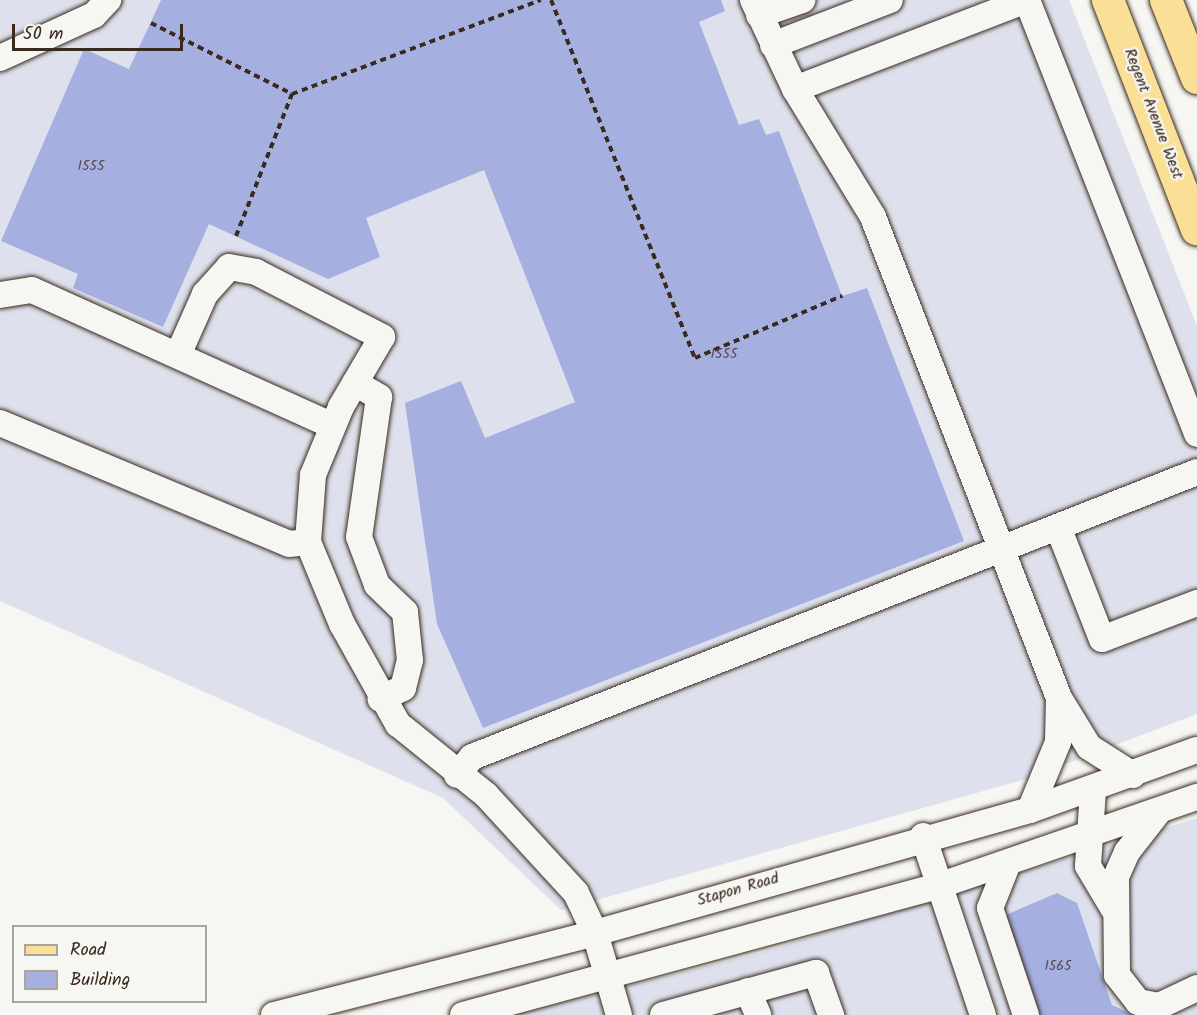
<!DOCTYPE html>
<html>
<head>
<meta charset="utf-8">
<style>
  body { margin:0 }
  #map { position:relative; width:1197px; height:1015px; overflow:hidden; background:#f6f6f2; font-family:Kalam,sans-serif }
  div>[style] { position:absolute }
  .built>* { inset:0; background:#dee1ed }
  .building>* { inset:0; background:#a5afe0 }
  .path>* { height:4px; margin-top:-2px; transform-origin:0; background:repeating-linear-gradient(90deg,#3b2a1e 0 6px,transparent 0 10.5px) }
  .roads { filter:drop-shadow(0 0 2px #3b2a1e) drop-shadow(0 0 2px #3b2a1e) }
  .minor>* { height:26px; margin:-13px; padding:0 13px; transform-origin:13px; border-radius:13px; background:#f6f6f2 }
  .major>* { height:32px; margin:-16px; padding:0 16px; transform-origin:16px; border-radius:16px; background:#fadf96 }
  span { translate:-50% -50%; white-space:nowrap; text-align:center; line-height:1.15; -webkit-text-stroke:4.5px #f6f6f2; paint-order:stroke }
  .number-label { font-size:14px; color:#564b4e }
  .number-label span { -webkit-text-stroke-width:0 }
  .street-label { font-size:16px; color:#3b2a1e }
  .legend { position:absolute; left:12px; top:925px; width:195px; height:78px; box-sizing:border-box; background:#f6f6f2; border:2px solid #aba49d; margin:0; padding:8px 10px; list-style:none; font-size:18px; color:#3b2a1e }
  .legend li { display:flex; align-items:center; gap:12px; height:30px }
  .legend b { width:30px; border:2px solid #aba49d }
  .scale { position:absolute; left:12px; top:24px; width:171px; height:27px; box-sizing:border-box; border:3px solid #3b2a1e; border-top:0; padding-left:8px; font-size:18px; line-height:21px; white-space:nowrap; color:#3b2a1e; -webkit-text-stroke:4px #f6f6f2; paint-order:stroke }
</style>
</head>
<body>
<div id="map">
  <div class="built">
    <i style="clip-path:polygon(0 0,1069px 0,1197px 326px,1197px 714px,1026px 779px,561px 910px,443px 798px,0 601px)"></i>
    <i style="clip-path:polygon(1197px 818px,1197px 1015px,512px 1015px,762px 952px)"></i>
  </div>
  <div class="building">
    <i style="clip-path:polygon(161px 0,721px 0,725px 11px,699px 22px,739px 125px,759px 119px,766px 135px,779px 131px,842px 296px,867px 288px,964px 541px,483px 728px,437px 624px,405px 403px,461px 381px,485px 438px,575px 402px,484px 170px,366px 218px,380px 257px,328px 279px,209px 224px,163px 327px,73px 288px,78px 274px,1px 241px,84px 49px,129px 69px)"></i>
    <i style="clip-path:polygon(1057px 893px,1077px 903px,1112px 1005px,1133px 1015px,1037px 1015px,1001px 928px,1008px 914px)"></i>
  </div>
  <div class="path">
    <i style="left:551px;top:0;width:386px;rotate:68.1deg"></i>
    <i style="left:695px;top:358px;width:160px;rotate:-22.9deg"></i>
    <i style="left:151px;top:23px;width:158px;rotate:26.7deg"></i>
    <i style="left:236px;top:236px;width:153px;rotate:-68.5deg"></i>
    <i style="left:292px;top:94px;width:266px;rotate:-20.7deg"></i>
  </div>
  <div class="roads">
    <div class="minor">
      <i style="left:753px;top:0;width:98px;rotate:64.7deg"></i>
      <i style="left:795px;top:89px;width:150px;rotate:58.6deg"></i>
      <i style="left:873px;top:217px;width:516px;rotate:68.86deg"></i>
      <i style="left:1059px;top:698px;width:57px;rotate:58.5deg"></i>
      <i style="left:1089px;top:747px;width:52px;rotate:32.5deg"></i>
      <i style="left:1027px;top:0;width:466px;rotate:68.6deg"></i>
      <i style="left:759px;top:15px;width:46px;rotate:-19.2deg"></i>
      <i style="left:773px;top:45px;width:125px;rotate:-21deg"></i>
      <i style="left:0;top:58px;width:103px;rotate:-24.6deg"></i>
      <i style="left:94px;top:15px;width:21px;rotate:-47deg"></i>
      <i style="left:795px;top:89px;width:248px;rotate:-21deg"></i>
      <i style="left:0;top:295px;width:32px;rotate:-9deg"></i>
      <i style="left:32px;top:290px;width:330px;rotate:24.3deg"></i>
      <i style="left:178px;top:355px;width:67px;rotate:-66.1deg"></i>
      <i style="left:205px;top:294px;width:36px;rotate:-48deg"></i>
      <i style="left:229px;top:267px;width:27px;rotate:10deg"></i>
      <i style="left:256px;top:272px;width:142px;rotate:27.3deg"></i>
      <i style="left:382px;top:337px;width:81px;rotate:120.4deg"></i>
      <i style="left:341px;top:407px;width:74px;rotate:112.4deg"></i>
      <i style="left:313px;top:475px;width:67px;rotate:94.3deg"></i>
      <i style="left:308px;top:542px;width:89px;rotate:67.5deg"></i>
      <i style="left:342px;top:624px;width:115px;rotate:60.8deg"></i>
      <i style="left:398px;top:724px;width:113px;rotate:38.9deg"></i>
      <i style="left:486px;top:795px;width:133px;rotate:47.4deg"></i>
      <i style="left:576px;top:893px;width:44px;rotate:64.6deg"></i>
      <i style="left:595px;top:933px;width:85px;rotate:73.7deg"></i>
      <i style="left:355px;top:383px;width:28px;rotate:30deg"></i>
      <i style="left:379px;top:397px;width:141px;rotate:98.1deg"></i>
      <i style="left:359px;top:537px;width:51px;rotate:69.4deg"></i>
      <i style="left:377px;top:585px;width:39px;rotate:44deg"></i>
      <i style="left:405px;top:612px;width:48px;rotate:84.1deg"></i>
      <i style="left:410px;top:660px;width:29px;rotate:104deg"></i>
      <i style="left:403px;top:688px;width:25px;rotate:154deg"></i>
      <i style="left:0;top:423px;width:313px;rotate:22.7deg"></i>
      <i style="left:289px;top:544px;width:19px;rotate:-6deg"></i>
      <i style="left:1058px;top:527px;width:120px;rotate:68.6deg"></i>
      <i style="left:1102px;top:639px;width:102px;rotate:-20.8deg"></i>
      <i style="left:457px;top:775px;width:23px;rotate:-50deg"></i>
      <i style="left:472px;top:757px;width:779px;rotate:-21.46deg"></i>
      <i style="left:1093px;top:790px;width:76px;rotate:93.8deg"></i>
      <i style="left:1088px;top:866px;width:49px;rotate:59.2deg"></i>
      <i style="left:1030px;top:810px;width:74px;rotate:-67.6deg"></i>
      <i style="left:1058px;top:742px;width:43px;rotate:-88.7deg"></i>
      <i style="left:1159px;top:811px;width:52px;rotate:128deg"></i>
      <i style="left:1127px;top:852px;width:27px;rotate:114deg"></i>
      <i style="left:1116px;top:877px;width:98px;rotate:89.4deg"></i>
      <i style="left:1117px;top:975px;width:34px;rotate:52deg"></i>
      <i style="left:1138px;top:1002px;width:21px;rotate:11deg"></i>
      <i style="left:1159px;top:1006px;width:42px;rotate:-25.3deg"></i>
      <i style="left:923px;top:836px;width:189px;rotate:71.5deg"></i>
      <i style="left:1008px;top:863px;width:48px;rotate:111.8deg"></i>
      <i style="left:990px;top:908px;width:113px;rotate:71.4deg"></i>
      <i style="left:748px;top:991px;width:26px;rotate:67deg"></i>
      <i style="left:274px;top:1015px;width:331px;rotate:-14.3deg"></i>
      <i style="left:595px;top:933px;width:452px;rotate:-15.8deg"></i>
      <i style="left:1030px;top:810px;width:177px;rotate:-19.8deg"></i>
      <i style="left:463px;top:1015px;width:495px;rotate:-15.2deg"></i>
      <i style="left:941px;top:885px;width:271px;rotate:-19deg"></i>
      <i style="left:663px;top:1015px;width:159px;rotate:-15.4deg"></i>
      <i style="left:816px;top:973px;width:45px;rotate:70.3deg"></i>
    </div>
    <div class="major">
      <i style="left:1108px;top:0;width:246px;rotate:68.8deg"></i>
      <i style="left:1166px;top:0;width:84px;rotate:68.3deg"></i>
    </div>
  </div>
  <div class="number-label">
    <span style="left:91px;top:166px">1555</span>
    <span style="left:724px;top:354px">1555</span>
    <span style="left:1058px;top:966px">1565</span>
  </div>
  <div class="street-label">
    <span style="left:1153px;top:114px;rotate:69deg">Regent Avenue West</span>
    <span style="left:738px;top:890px;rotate:-16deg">Stapon Road</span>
  </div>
  <ul class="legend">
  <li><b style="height:8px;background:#fadf96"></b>Road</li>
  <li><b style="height:16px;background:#a5afe0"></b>Building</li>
  </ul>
  <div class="scale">50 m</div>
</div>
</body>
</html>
